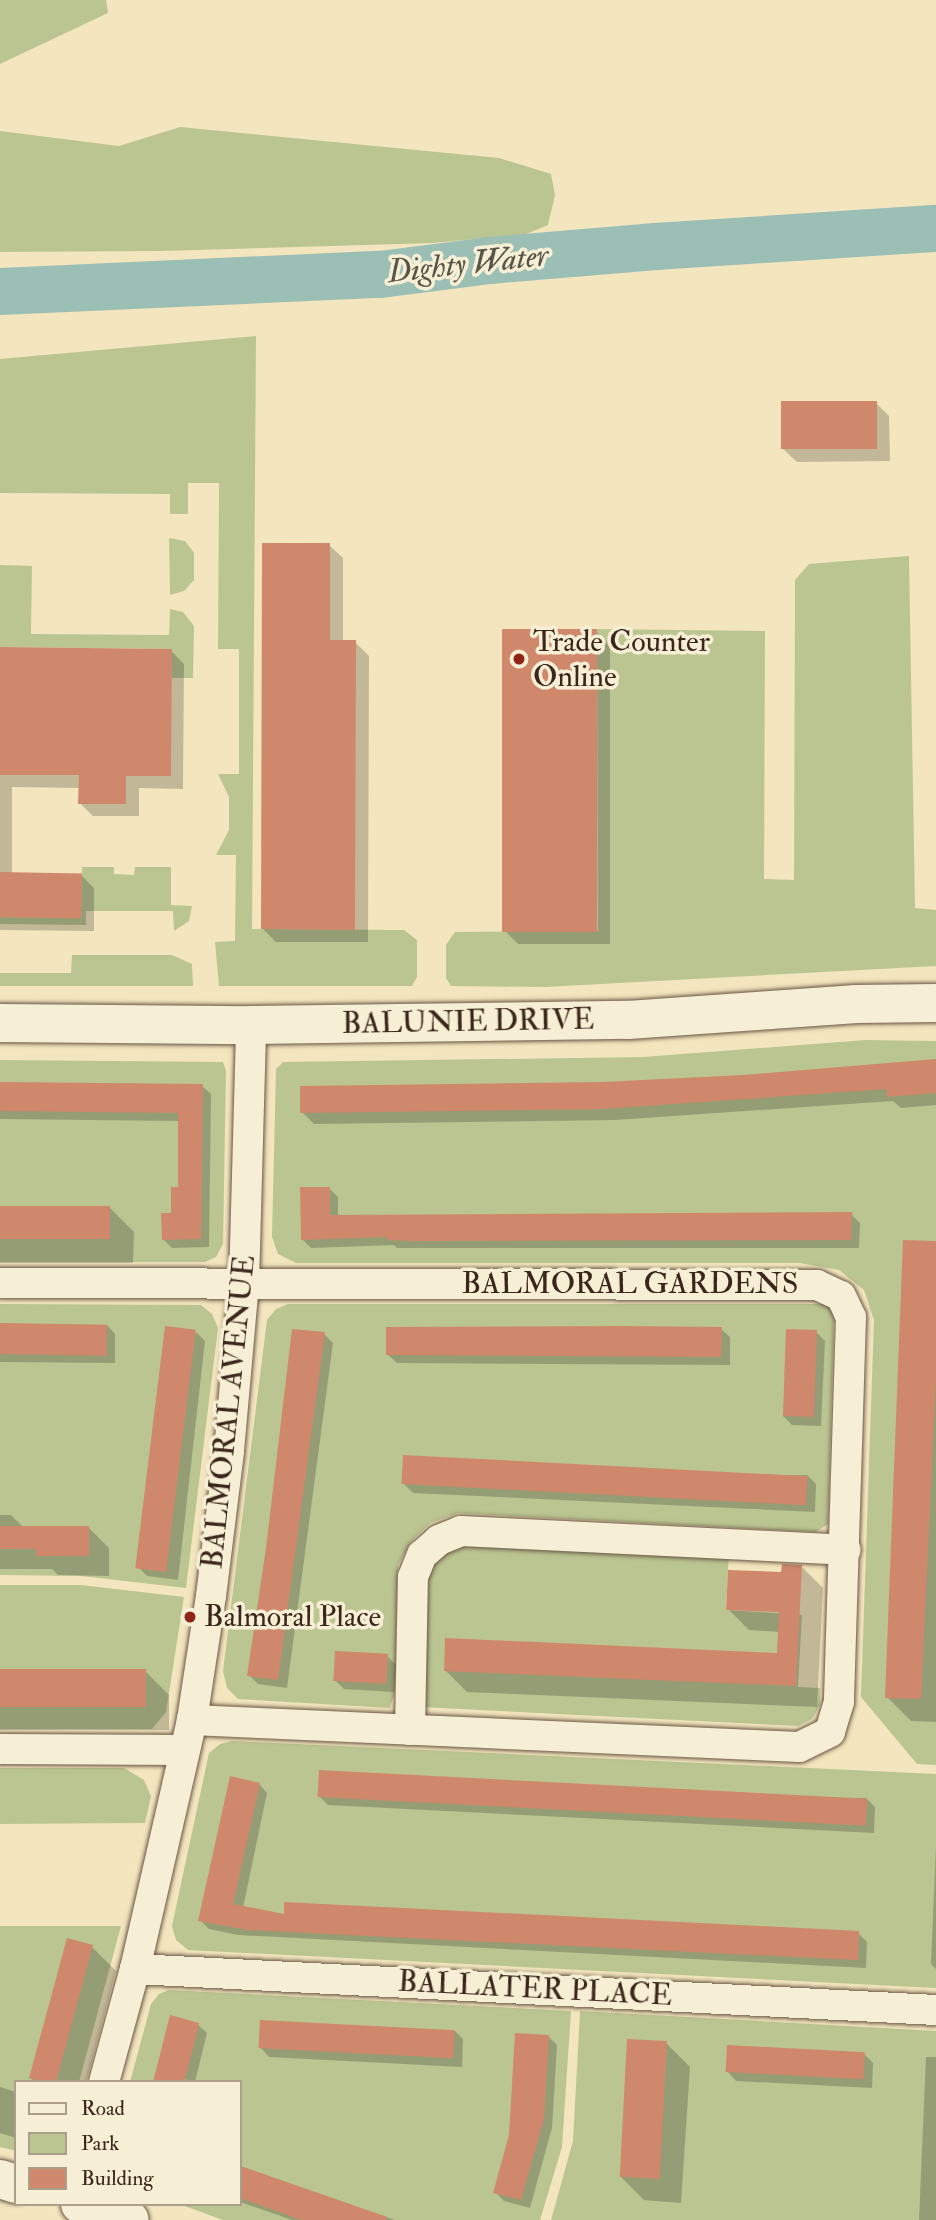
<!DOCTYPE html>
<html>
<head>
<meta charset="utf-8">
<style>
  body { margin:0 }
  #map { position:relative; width:936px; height:2220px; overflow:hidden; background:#f3e6be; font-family:"IM FELL Double Pica",serif }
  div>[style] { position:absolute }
  .green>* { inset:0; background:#bbc591 }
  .shadow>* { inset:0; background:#0003 }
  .river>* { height:47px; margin:-23.5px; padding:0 23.5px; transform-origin:23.5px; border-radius:23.5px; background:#9bbfb5 }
  .building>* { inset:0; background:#cf886c; transform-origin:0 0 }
  .roads { filter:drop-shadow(0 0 2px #685643) drop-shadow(0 0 2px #685643) }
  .street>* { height:30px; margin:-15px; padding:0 15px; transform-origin:15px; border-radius:15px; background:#f7efd5 }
  .secondary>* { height:38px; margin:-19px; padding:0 19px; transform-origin:19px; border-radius:19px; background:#f7efd5 }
  .dots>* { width:19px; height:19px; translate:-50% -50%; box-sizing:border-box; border:4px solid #f7efd5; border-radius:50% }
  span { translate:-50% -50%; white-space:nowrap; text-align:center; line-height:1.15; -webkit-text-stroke:7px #f7efd5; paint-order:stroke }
  .poi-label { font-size:30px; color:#3a261a }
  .left { translate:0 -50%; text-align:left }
  .street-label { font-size:30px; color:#3a261a }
  .water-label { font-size:32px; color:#575448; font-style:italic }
  .legend { position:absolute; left:14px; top:2080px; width:228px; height:126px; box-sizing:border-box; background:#f7efd5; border:2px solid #ab9f8a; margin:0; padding:9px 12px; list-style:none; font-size:21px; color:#3a261a }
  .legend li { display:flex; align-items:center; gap:14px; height:35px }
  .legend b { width:35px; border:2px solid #ab9f8a }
</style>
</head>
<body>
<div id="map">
  <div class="green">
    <i style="clip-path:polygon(0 0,106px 0,108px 13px,0 64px)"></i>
    <i style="clip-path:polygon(180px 127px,499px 158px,551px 174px,555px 195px,548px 225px,526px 234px,433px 243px,160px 251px,0 252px,0 131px,119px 146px)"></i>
    <i style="clip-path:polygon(256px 336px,252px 929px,404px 930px,417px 940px,417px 977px,412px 986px,219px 986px,215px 942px,235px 941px,236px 855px,216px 855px,229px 830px,229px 797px,218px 774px,239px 774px,239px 649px,218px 649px,219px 483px,188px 483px,188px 514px,170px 514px,170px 494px,0 493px,0 359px)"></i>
    <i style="clip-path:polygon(169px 538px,185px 541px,194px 553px,194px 580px,184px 591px,170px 595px)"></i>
    <i style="clip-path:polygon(909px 556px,915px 908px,936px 910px,936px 966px,545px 987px,451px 986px,446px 978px,446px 945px,455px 932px,598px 931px,597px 629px,765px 631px,764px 879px,794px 880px,795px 580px,809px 564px)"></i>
    <i style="clip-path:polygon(0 565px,32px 566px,31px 634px,169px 635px,170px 609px,183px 612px,194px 626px,193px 678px,172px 678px,171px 649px,0 647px)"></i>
    <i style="clip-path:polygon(82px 867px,114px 867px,114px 874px,134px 875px,135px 867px,171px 867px,171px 905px,192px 906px,189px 921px,174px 931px,173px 911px,86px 911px,86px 925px,0 924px,0 917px,81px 918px)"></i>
    <i style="clip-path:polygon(72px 955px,172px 955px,192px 964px,193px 986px,0 986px,0 973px,71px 973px)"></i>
    <i style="clip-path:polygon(866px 1040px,936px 1041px,936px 1765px,917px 1764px,861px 1697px,874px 1320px,864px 1290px,839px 1270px,800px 1263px,296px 1263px,278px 1254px,272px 1237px,276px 1069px,283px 1062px,643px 1057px)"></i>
    <i style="clip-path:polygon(0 1060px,223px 1062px,226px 1071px,223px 1244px,216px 1257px,205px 1262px,0 1262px)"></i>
    <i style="clip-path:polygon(0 1304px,201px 1305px,212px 1314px,218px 1328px,186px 1588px,81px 1576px,0 1575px)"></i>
    <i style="clip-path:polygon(288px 1304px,827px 1304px,834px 1310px,828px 1524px,816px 1532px,458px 1513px,430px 1523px,411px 1541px,398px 1565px,395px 1691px,390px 1708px,238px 1699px,227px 1688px,223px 1671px,267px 1320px,276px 1309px)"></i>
    <i style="clip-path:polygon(455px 1545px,729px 1552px,726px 1610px,802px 1615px,798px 1687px,820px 1688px,820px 1705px,812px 1719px,798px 1726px,421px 1707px,424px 1575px,435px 1557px)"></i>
    <i style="clip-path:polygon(0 1585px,81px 1585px,184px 1597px,166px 1712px,152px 1729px,0 1729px)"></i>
    <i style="clip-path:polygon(232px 1741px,936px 1774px,936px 1988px,188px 1950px,176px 1940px,172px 1926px,209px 1753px,220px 1744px)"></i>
    <i style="clip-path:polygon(0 1768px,124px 1768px,144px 1780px,151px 1796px,145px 1823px,0 1824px)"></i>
    <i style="clip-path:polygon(0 1926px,121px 1926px,79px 2082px,16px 2082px,16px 2151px,0 2147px)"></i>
    <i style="clip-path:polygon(169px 1990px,571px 2011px,562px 2147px,540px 2220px,223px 2220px,179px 2204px,240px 2204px,240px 2082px,130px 2082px,151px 2004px,159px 1994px)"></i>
    <i style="clip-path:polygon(580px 2011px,936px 2031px,936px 2220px,551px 2220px,573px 2141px)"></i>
  </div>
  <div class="shadow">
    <i style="clip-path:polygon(876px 403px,889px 416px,890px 461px,797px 462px,783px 449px)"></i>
    <i style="clip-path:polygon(329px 545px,343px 558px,343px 642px,355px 642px,369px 656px,368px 942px,276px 942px,263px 929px)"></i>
    <i style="clip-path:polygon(596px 631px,610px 645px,610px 944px,518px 944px,505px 931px)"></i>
    <i style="clip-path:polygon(0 649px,171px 651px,184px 664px,183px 789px,139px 788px,139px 816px,93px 816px,80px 803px,80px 788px,12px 787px,12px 874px,81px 875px,94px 888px,94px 931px,0 930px)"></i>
    <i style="clip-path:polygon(936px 1060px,936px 1105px,901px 1108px,893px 1101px,615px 1120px,314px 1124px,302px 1112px,602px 1083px,743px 1076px)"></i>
    <i style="clip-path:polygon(0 1084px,202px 1086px,211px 1094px,209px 1247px,172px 1248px,163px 1239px,179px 1188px,179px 1121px,0 1119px)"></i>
    <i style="clip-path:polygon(329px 1188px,338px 1197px,338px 1216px,851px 1214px,860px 1223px,859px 1248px,397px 1248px,394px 1245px,311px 1248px,302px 1239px)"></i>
    <i style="clip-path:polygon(0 1207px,110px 1208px,134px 1232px,133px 1263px,0 1263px)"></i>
    <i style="clip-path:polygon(936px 1242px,936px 1722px,911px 1721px,887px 1697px)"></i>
    <i style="clip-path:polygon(0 1324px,107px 1325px,115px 1334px,115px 1363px,0 1362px)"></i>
    <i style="clip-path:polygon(721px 1329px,730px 1337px,730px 1365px,397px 1363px,388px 1355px)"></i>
    <i style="clip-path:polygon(196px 1332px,205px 1341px,178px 1580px,147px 1576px,138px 1567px)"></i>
    <i style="clip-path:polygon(816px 1332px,825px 1341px,821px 1426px,792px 1425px,783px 1416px)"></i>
    <i style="clip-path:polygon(324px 1334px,333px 1343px,287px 1688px,258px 1684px,249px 1675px)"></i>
    <i style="clip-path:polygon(807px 1475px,816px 1484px,815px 1512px,413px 1493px,404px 1484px)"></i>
    <i style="clip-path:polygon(0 1515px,11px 1515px,24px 1528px,89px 1528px,109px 1548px,109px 1576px,58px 1575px,52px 1569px,0 1569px)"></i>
    <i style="clip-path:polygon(802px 1567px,823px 1588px,817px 1707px,467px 1692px,446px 1671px,779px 1655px,780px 1632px,749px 1630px,728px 1609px,783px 1574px)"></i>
    <i style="clip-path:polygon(387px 1656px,396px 1665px,394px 1692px,344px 1689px,335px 1680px)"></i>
    <i style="clip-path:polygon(0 1671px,145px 1671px,169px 1695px,169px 1730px,0 1730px)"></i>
    <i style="clip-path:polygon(259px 1784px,267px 1793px,243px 1908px,285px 1916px,858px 1933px,867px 1942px,866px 1968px,238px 1935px,209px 1929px,200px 1920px)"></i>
    <i style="clip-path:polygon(319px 1796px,866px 1798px,875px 1807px,874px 1833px,328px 1805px)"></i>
    <i style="clip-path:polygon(936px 1845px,936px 1969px,931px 1964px)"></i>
    <i style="clip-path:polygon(92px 1947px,116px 1971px,86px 2082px,35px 2082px,31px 2078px)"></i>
    <i style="clip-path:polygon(198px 2025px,207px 2033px,195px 2082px,168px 2075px)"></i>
    <i style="clip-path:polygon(455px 2031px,463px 2039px,462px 2067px,269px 2057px,261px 2048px)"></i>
    <i style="clip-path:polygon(548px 2036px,557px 2045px,552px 2128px,530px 2208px,504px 2201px,495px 2192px)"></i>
    <i style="clip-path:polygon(666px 2043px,690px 2067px,681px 2203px,644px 2200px,620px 2176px)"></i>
    <i style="clip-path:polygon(864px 2054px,873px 2063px,872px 2088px,736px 2081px,728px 2072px)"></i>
    <i style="clip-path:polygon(926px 2057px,936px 2057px,936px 2220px,919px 2220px)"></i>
    <i style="clip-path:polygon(0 2087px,16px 2092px,16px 2138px,0 2133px)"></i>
    <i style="clip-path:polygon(240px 2166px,395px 2220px,292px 2220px,240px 2202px)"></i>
  </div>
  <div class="river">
    <i style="left:0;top:291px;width:380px;rotate:-2.6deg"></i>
    <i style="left:380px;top:274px;width:110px;rotate:-7.3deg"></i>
    <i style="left:489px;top:260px;width:167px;rotate:-4.8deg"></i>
    <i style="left:655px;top:246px;width:282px;rotate:-3.7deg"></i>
  </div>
  <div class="building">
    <i style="left:877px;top:401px;width:48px;height:96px;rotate:90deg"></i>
    <i style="clip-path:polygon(262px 543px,330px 543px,330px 640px,356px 640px,355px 930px,261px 929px)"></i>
    <i style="left:502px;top:629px;width:95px;height:303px"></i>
    <i style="clip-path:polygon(0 647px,172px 649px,171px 776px,126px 776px,126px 804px,78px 804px,79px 775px,0 775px)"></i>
    <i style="left:0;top:872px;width:82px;height:45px;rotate:1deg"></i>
    <i style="clip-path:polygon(936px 1059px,936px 1093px,887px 1097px,887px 1089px,602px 1109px,300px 1113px,300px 1086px,602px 1082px,743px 1075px)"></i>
    <i style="clip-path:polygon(0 1082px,203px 1084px,201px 1239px,162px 1240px,161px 1213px,171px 1213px,171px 1187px,178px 1187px,178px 1113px,0 1111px)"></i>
    <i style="clip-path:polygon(300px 1187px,330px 1187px,330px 1215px,852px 1212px,851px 1240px,411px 1241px,387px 1240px,387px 1237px,301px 1240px)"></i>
    <i style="left:0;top:1206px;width:110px;height:33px"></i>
    <i style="clip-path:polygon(903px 1240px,936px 1241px,936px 1377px,921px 1699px,885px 1698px)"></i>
    <i style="left:0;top:1323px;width:107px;height:31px;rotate:1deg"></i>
    <i style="left:165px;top:1326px;width:31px;height:244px;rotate:7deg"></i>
    <i style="clip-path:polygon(622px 1326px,722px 1327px,721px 1357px,386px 1355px,386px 1327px)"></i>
    <i style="clip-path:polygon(292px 1329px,325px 1332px,278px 1680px,247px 1676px,266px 1548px)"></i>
    <i style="left:786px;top:1329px;width:31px;height:87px;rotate:2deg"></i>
    <i style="left:403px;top:1455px;width:405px;height:29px;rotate:3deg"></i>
    <i style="clip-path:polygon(0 1526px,89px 1526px,89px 1556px,36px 1556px,36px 1549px,0 1549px)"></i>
    <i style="clip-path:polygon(782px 1564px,802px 1565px,796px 1686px,444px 1671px,445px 1638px,777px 1653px,779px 1612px,726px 1610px,728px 1570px,781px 1572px)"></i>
    <i style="left:335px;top:1651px;width:53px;height:30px;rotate:3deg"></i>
    <i style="left:0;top:1669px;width:146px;height:38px"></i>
    <i style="left:319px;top:1770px;width:549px;height:27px;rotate:3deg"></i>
    <i style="clip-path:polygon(230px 1776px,260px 1783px,233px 1904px,284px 1914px,284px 1902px,859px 1931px,858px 1960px,248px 1930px,198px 1921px)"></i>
    <i style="clip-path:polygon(67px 1938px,93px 1945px,56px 2082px,42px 2082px,29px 2078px)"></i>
    <i style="clip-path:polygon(170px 2015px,199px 2023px,193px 2048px,184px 2082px,153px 2082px)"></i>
    <i style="left:260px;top:2020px;width:195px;height:28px;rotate:3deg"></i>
    <i style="clip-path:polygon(515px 2033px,549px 2035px,544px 2119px,521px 2200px,493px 2193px,509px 2135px)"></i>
    <i style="left:627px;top:2039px;width:40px;height:138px;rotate:3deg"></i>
    <i style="left:727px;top:2045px;width:138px;height:27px;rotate:3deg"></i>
    <i style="clip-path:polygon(240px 2166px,387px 2217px,386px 2220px,301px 2220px,240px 2198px)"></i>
  </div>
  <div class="roads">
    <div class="street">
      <i style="left:0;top:1283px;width:817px;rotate:0.14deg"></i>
      <i style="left:817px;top:1285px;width:26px;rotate:25deg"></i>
      <i style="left:841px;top:1296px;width:23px;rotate:65deg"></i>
      <i style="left:851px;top:1317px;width:385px;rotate:91.8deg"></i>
      <i style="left:839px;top:1702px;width:31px;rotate:107deg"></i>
      <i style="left:830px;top:1732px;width:34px;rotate:154deg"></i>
      <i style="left:799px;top:1747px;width:608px;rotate:-177.45deg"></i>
      <i style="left:410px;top:1730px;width:153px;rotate:-88.9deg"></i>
      <i style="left:413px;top:1577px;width:24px;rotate:-68deg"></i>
      <i style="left:422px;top:1555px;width:23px;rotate:-41deg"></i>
      <i style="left:439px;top:1540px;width:24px;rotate:-22deg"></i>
      <i style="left:461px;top:1531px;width:385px;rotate:2.8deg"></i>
      <i style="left:0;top:1749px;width:184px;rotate:0.3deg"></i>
      <i style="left:135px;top:1969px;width:802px;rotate:2.93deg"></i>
      <i style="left:104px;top:2082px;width:117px;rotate:-74.7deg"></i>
      <i style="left:135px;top:1969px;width:255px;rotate:-77.1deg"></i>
      <i style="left:192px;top:1720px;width:125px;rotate:-81.3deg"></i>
      <i style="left:211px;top:1596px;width:146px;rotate:-82.9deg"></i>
      <i style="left:229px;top:1451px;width:169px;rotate:-84.9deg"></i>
      <i style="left:244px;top:1283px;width:258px;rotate:-88.4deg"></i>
    </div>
    <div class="secondary">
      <i style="left:0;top:1023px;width:251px;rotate:0.5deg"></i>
      <i style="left:251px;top:1025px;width:377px;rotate:-0.8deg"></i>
      <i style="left:628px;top:1020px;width:229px;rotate:-4deg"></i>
      <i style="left:856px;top:1004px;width:80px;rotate:-0.7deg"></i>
      <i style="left:0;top:2179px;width:17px;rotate:17deg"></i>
      <i style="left:80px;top:2204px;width:52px;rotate:17.7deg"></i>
    </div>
  </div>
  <div class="dots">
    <i style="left:519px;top:659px;background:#8f2418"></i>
    <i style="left:190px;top:1617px;background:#8f2418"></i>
  </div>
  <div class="poi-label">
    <span class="left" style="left:533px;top:659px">Trade Counter<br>Online</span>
    <span class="left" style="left:204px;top:1617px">Balmoral Place</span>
  </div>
  <div class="street-label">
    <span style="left:468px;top:1022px;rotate:-1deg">BALUNIE DRIVE</span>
    <span style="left:630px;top:1284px">BALMORAL GARDENS</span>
    <span style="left:229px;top:1412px;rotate:-84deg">BALMORAL AVENUE</span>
    <span style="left:535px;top:1989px;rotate:3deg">BALLATER PLACE</span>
  </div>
  <div class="water-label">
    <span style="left:468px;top:264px;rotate:-6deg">Dighty Water</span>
  </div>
  <ul class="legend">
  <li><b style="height:9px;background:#f7efd5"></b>Road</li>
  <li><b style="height:19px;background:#bbc591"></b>Park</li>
  <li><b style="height:19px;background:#cf886c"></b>Building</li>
  </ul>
</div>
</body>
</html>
